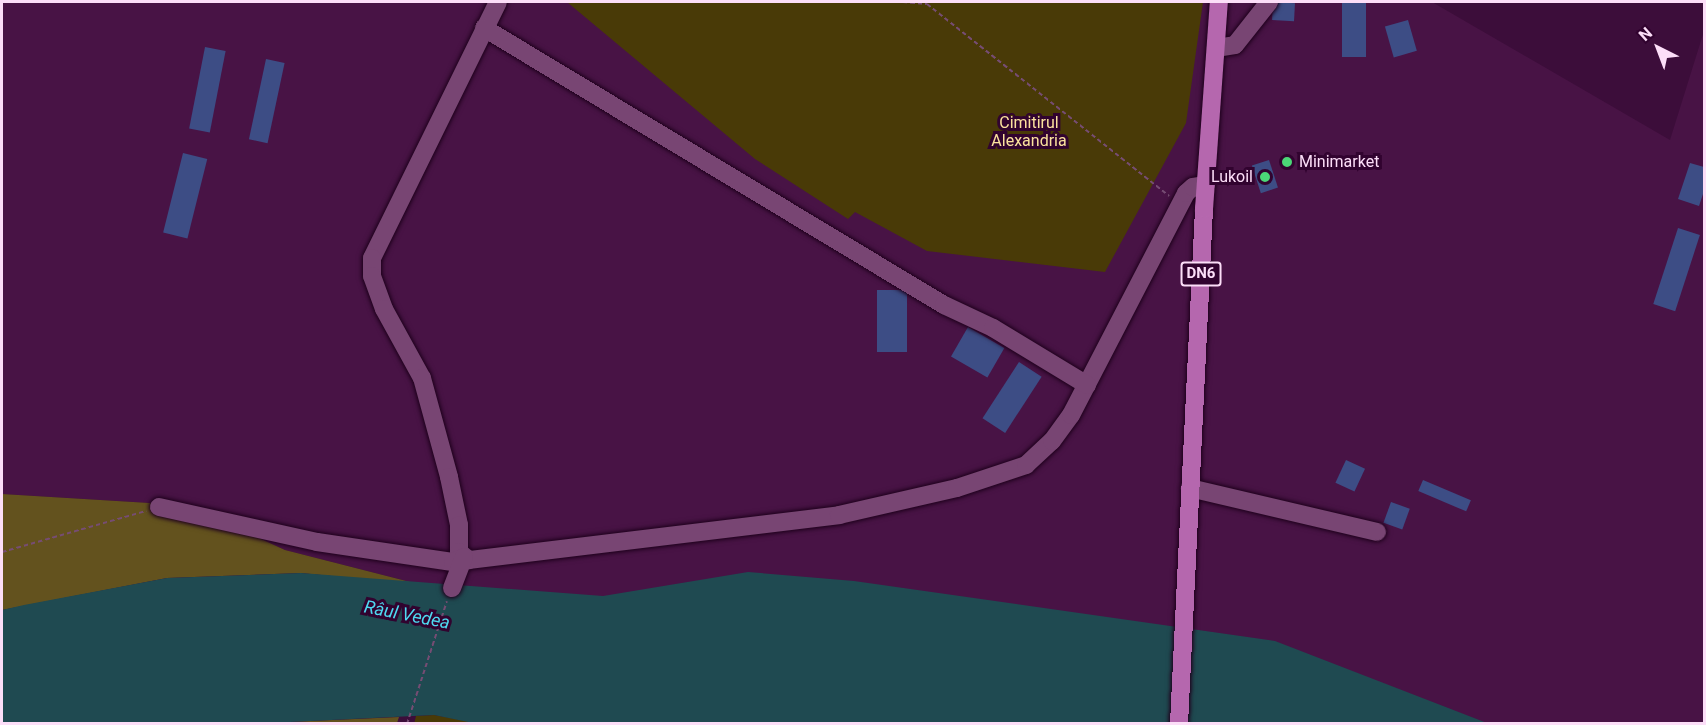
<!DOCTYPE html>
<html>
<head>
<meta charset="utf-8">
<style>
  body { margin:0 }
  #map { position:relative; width:1706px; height:725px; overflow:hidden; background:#3c0d3a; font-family:Roboto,sans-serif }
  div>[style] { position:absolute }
  .built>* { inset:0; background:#481345 }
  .green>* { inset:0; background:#493a07 }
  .forest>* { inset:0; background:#63521e }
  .water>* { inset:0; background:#1f4a51 }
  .building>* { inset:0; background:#3d4d85; transform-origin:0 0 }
  .path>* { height:2px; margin-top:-1px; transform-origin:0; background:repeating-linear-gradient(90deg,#764c73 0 4.5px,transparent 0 7.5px) }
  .roads { filter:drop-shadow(0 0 2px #1e001c) drop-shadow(0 0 2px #1e001c) }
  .minor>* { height:18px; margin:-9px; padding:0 9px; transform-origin:9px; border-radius:9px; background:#784573 }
  .major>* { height:18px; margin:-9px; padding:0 9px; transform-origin:9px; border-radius:9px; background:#b567ae }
  .dots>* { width:16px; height:16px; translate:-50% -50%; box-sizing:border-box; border:3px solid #31032f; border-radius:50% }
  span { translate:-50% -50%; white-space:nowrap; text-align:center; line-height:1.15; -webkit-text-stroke:6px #31032f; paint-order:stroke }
  .shield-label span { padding:2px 4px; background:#31032f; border:2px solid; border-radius:4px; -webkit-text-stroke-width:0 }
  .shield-label { font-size:15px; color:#fcdef8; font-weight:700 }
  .park-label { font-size:16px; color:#fbe29d }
  .poi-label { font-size:16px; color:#fcdef8 }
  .left { translate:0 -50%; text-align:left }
  .right { translate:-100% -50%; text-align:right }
  .water-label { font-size:18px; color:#4edaf0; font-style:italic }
  .frame { position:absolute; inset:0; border:3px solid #fcdef8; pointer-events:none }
  .north { position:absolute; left:1628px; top:18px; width:60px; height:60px; -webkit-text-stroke:4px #31032f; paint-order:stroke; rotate:318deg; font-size:16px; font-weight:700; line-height:24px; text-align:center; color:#fcdef8 }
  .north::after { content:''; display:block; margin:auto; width:21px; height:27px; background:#fcdef8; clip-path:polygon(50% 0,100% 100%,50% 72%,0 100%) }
</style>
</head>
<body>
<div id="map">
  <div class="built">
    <i style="clip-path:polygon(2px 2px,1432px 2px,1670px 140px,1704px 31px,1704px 723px,614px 724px,422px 585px,285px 550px,228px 524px,166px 504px,2px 494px)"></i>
  </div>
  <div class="green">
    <i style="clip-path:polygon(567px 2px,1203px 2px,1186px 123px,1105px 272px,927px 251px,855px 212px,848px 219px,755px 159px)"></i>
    <i style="clip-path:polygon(434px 715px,478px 723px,414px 724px,416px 716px)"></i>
  </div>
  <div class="forest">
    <i style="clip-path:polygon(2px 494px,166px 504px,228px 524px,285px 550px,422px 585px,301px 573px,167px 578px,2px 610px)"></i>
    <i style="clip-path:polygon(399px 717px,397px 723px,266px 723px)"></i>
  </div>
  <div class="water">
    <i style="clip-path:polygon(748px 572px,854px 581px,1275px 641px,1487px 723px,478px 724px,434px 715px,250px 724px,2px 724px,2px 610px,24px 605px,167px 578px,301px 573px,603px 596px)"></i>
  </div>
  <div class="building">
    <i style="left:1273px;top:2px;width:22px;height:18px;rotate:3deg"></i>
    <i style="left:1342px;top:2px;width:24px;height:55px"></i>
    <i style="left:1408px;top:20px;width:32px;height:24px;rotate:74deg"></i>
    <i style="left:205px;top:47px;width:21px;height:83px;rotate:11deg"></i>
    <i style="left:266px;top:59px;width:19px;height:82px;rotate:12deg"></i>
    <i style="left:183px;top:153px;width:25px;height:82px;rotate:14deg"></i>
    <i style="left:1269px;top:160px;width:29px;height:18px;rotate:72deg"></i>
    <i style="clip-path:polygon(1690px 163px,1704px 167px,1704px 191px,1699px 206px,1678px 199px)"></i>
    <i style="left:1678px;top:228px;width:23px;height:80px;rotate:18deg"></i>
    <i style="left:877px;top:290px;width:30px;height:62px"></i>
    <i style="left:968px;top:327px;width:42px;height:34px;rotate:30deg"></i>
    <i style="left:1019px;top:362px;width:27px;height:67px;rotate:33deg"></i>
    <i style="left:1346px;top:460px;width:21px;height:25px;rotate:25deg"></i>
    <i style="left:1423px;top:480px;width:52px;height:12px;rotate:23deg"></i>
    <i style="left:1391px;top:502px;width:20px;height:22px;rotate:20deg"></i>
  </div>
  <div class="path">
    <i style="left:903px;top:2px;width:24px;rotate:5deg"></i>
    <i style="left:927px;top:4px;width:309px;rotate:38.4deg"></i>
    <i style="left:2px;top:552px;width:150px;rotate:-15.9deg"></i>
    <i style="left:407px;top:724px;width:129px;rotate:-72deg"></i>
  </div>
  <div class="roads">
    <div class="minor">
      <i style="left:498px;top:2px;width:285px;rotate:116.2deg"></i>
      <i style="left:372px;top:258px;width:18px;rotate:90deg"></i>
      <i style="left:372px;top:276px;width:35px;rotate:70deg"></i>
      <i style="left:384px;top:309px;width:79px;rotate:61.2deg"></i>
      <i style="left:422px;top:378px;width:103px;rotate:74.7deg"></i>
      <i style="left:449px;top:477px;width:49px;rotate:78.2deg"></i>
      <i style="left:459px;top:525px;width:27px;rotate:90deg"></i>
      <i style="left:459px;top:552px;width:13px;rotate:39deg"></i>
      <i style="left:469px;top:560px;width:373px;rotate:-6.9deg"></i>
      <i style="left:839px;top:515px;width:121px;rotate:-12.9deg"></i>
      <i style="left:957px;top:488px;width:73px;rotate:-18.4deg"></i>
      <i style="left:1026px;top:465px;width:35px;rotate:-43deg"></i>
      <i style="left:1052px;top:441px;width:32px;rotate:-54deg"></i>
      <i style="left:1071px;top:415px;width:250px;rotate:-62.6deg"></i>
      <i style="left:1186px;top:193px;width:9px;rotate:-41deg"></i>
      <i style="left:1193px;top:187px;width:13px;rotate:-9deg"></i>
      <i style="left:484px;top:28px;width:537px;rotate:31.06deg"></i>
      <i style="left:944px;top:305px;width:54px;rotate:25.1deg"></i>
      <i style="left:993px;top:328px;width:110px;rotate:31.2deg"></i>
      <i style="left:1216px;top:48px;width:19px;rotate:-9deg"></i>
      <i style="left:1235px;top:45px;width:55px;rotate:-51.7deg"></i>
      <i style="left:1190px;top:488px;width:192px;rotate:13.2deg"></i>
      <i style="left:159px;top:507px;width:162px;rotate:12.5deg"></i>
      <i style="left:317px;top:542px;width:137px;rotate:8.4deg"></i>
      <i style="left:453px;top:562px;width:12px;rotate:-24deg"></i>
      <i style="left:452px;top:588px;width:33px;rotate:-69deg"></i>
    </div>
    <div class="major">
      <i style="left:1179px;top:724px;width:516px;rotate:-87.22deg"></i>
      <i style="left:1204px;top:209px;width:208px;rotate:-85.9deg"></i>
    </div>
  </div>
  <div class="dots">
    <i style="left:1287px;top:162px;background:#4bd677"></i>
    <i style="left:1265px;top:177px;background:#4bd677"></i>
  </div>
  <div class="shield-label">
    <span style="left:1201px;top:274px">DN6</span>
  </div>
  <div class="park-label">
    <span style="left:1029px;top:132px">Cimitirul<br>Alexandria</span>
  </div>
  <div class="poi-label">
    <span class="left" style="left:1299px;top:162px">Minimarket</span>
    <span class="right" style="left:1253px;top:177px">Lukoil</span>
  </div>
  <div class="water-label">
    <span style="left:407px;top:615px;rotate:11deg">Râul Vedea</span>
  </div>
  <div class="frame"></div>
  <div class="north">N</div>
</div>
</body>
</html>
